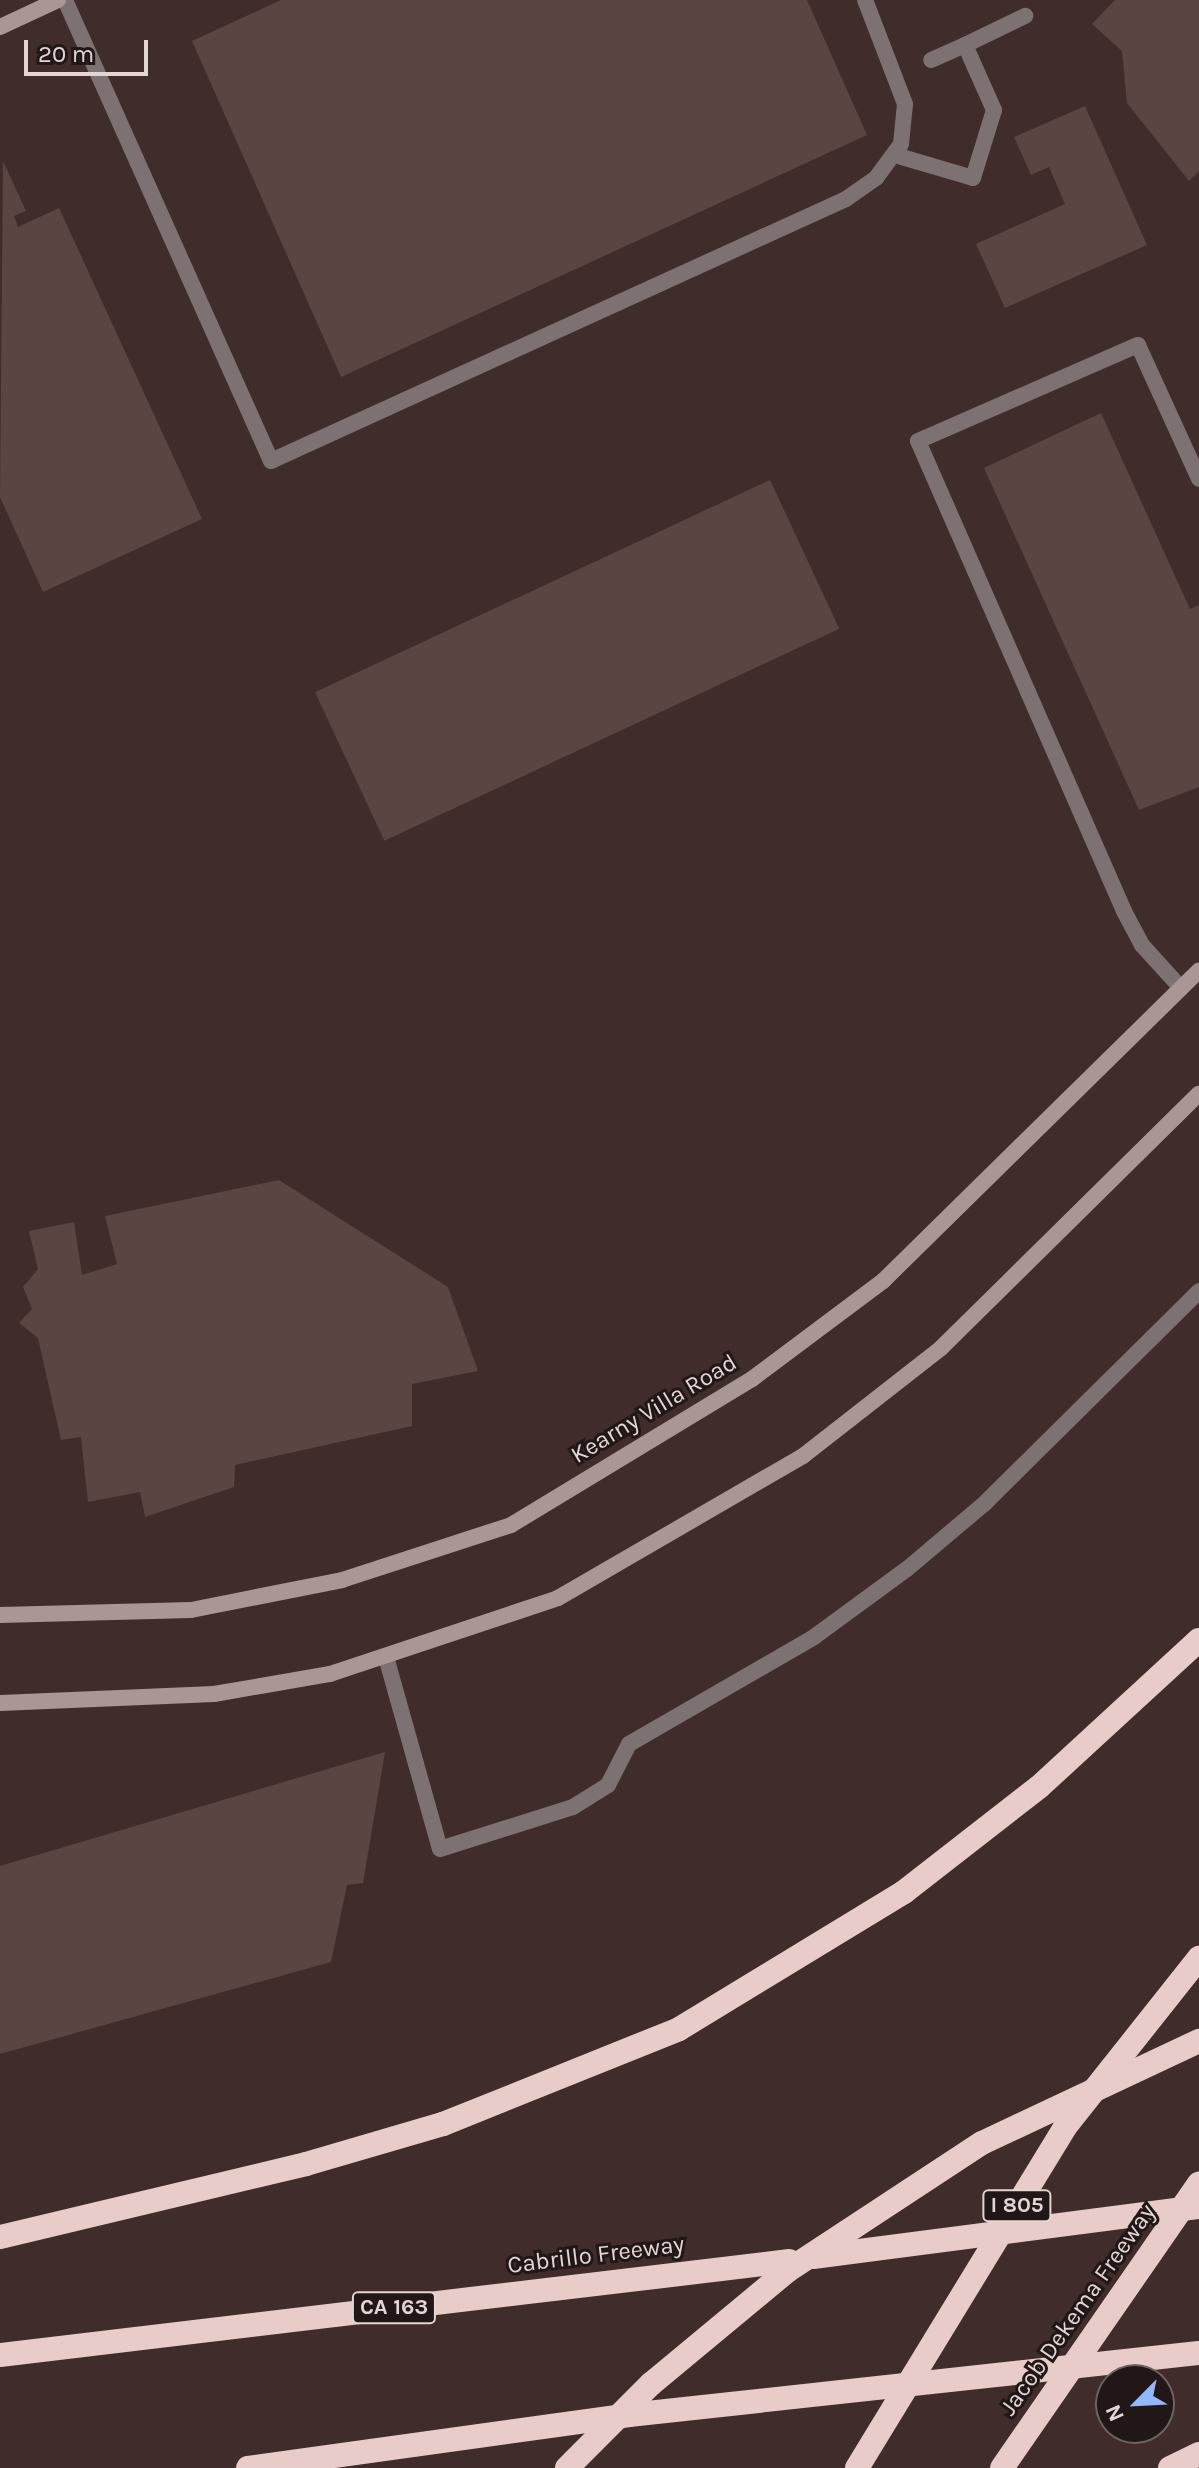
<!DOCTYPE html>
<html>
<head>
<meta charset="utf-8">
<style>
  body { margin:0 }
  #map { position:relative; width:1199px; height:2468px; overflow:hidden; background:#402c2a; font-family:Karla,sans-serif }
  div>[style] { position:absolute }
  .building>* { inset:0; background:#5b4543; transform-origin:0 0 }
  .lane>* { height:16px; margin:-8px; padding:0 8px; transform-origin:8px; border-radius:8px; background:#7d7271 }
  .secondary>* { height:16px; margin:-8px; padding:0 8px; transform-origin:8px; border-radius:8px; background:#a89795 }
  .highway>* { height:24px; margin:-12px; padding:0 12px; transform-origin:12px; border-radius:12px; background:#e7ccc9 }
  .highway-bridge>* { height:24px; margin:-12px; padding:0 12px; transform-origin:12px; border-radius:12px; background:#e7ccc9 }
  span { translate:-50% -50%; white-space:nowrap; text-align:center; line-height:1.15; -webkit-text-stroke:6px #201716; paint-order:stroke }
  .shield-label span { padding:2px 6px; background:#201716; border:2px solid; border-radius:6px; -webkit-text-stroke-width:0 }
  .shield-label { font-size:22px; color:#e3d5d4; font-weight:700 }
  .street-label { font-size:24px; color:#e3d5d4 }
  .north { position:absolute; left:1095px; top:2364px; width:80px; height:80px; box-sizing:border-box; background:#201716; border:2px solid #6e6362; border-radius:50%; rotate:246deg; font-size:22px; font-weight:700; line-height:32px; text-align:center; color:#e3d5d4 }
  .north::after { content:''; display:block; margin:auto; width:28px; height:36px; background:#91b8fd; clip-path:polygon(50% 0,100% 100%,50% 72%,0 100%) }
  .scale { position:absolute; left:24px; top:40px; width:124px; height:36px; box-sizing:border-box; border:4px solid #e3d5d4; border-top:0; padding-left:10px; font-size:24px; line-height:28px; white-space:nowrap; color:#e3d5d4; -webkit-text-stroke:6px #201716; paint-order:stroke }
</style>
</head>
<body>
<div id="map">
  <div class="building">
    <i style="clip-path:polygon(281px 0,807px 0,867px 135px,341px 377px,192px 41px)"></i>
    <i style="clip-path:polygon(1115px 0,1199px 0,1199px 171px,1189px 181px,1127px 103px,1122px 51px,1092px 24px)"></i>
    <i style="clip-path:polygon(1085px 106px,1147px 245px,1005px 308px,976px 244px,1065px 204px,1049px 167px,1031px 175px,1014px 137px)"></i>
    <i style="clip-path:polygon(3px 161px,26px 211px,14px 216px,18px 227px,59px 208px,202px 519px,43px 592px,0 497px)"></i>
    <i style="clip-path:polygon(1101px 413px,1190px 609px,1199px 605px,1199px 787px,1139px 810px,984px 468px)"></i>
    <i style="left:770px;top:480px;width:164px;height:502px;rotate:65deg"></i>
    <i style="clip-path:polygon(279px 1180px,448px 1287px,478px 1371px,412px 1384px,412px 1426px,235px 1465px,234px 1487px,145px 1517px,140px 1492px,88px 1502px,81px 1437px,61px 1440px,38px 1338px,19px 1323px,32px 1309px,23px 1287px,38px 1269px,29px 1231px,74px 1222px,82px 1275px,117px 1264px,105px 1216px)"></i>
    <i style="clip-path:polygon(385px 1752px,363px 1883px,347px 1885px,331px 1962px,0 2054px,0 1866px)"></i>
  </div>
  <div class="lane">
    <i style="left:65px;top:0;width:505px;rotate:65.92deg"></i>
    <i style="left:271px;top:461px;width:632px;rotate:-24.5deg"></i>
    <i style="left:846px;top:199px;width:37px;rotate:-35deg"></i>
    <i style="left:876px;top:178px;width:42px;rotate:-53.7deg"></i>
    <i style="left:901px;top:144px;width:40px;rotate:-84.3deg"></i>
    <i style="left:905px;top:104px;width:111px;rotate:-111deg"></i>
    <i style="left:965px;top:45px;width:67px;rotate:-25.8deg"></i>
    <i style="left:895px;top:155px;width:81px;rotate:16.4deg"></i>
    <i style="left:973px;top:178px;width:71px;rotate:-72.8deg"></i>
    <i style="left:994px;top:110px;width:71px;rotate:-114deg"></i>
    <i style="left:965px;top:45px;width:37px;rotate:156deg"></i>
    <i style="left:1181px;top:988px;width:58px;rotate:-132.2deg"></i>
    <i style="left:1142px;top:945px;width:38px;rotate:-118deg"></i>
    <i style="left:1124px;top:911px;width:513px;rotate:-113.67deg"></i>
    <i style="left:918px;top:441px;width:240px;rotate:-23.6deg"></i>
    <i style="left:1138px;top:345px;width:147px;rotate:65.5deg"></i>
    <i style="left:386px;top:1657px;width:199px;rotate:74.3deg"></i>
    <i style="left:440px;top:1849px;width:139px;rotate:-17.5deg"></i>
    <i style="left:573px;top:1807px;width:41px;rotate:-32.2deg"></i>
    <i style="left:608px;top:1785px;width:46px;rotate:-62.9deg"></i>
    <i style="left:629px;top:1744px;width:214px;rotate:-30deg"></i>
    <i style="left:814px;top:1637px;width:115px;rotate:-36.2deg"></i>
    <i style="left:907px;top:1569px;width:101px;rotate:-40.2deg"></i>
    <i style="left:984px;top:1504px;width:303px;rotate:-44.7deg"></i>
  </div>
  <div class="secondary">
    <i style="left:0;top:27px;width:64px;rotate:-25deg"></i>
    <i style="left:0;top:1615px;width:191px;rotate:-1.5deg"></i>
    <i style="left:191px;top:1610px;width:154px;rotate:-11.2deg"></i>
    <i style="left:342px;top:1580px;width:178px;rotate:-18deg"></i>
    <i style="left:511px;top:1525px;width:282px;rotate:-31.2deg"></i>
    <i style="left:752px;top:1379px;width:164px;rotate:-36.8deg"></i>
    <i style="left:883px;top:1281px;width:443px;rotate:-44.5deg"></i>
    <i style="left:0;top:1703px;width:214px;rotate:-2.4deg"></i>
    <i style="left:214px;top:1694px;width:118px;rotate:-9.8deg"></i>
    <i style="left:330px;top:1674px;width:240px;rotate:-18.4deg"></i>
    <i style="left:558px;top:1598px;width:283px;rotate:-30.1deg"></i>
    <i style="left:803px;top:1456px;width:175px;rotate:-38deg"></i>
    <i style="left:941px;top:1348px;width:362px;rotate:-44.6deg"></i>
  </div>
  <div class="highway">
    <i style="left:0;top:2237px;width:315px;rotate:-13.4deg"></i>
    <i style="left:306px;top:2164px;width:143px;rotate:-16.3deg"></i>
    <i style="left:443px;top:2124px;width:254px;rotate:-21.9deg"></i>
    <i style="left:679px;top:2029px;width:263px;rotate:-31.3deg"></i>
    <i style="left:904px;top:1892px;width:171px;rotate:-37.9deg"></i>
    <i style="left:1039px;top:1787px;width:217px;rotate:-42.6deg"></i>
    <i style="left:0;top:2355px;width:795px;rotate:-6.79deg"></i>
    <i style="left:248px;top:2468px;width:385px;rotate:-7.9deg"></i>
    <i style="left:857px;top:2468px;width:399px;rotate:-58.6deg"></i>
    <i style="left:1065px;top:2127px;width:216px;rotate:-51.6deg"></i>
    <i style="left:1002px;top:2468px;width:346px;rotate:-55.3deg"></i>
    <i style="left:1170px;top:2468px;width:32px;rotate:-26deg"></i>
  </div>
  <div class="highway-bridge">
    <i style="left:813px;top:2257px;width:389px;rotate:-7.4deg"></i>
    <i style="left:629px;top:2415px;width:573px;rotate:-6.21deg"></i>
    <i style="left:567px;top:2468px;width:119px;rotate:-45deg"></i>
    <i style="left:651px;top:2384px;width:177px;rotate:-39.7deg"></i>
    <i style="left:787px;top:2271px;width:233px;rotate:-33.3deg"></i>
    <i style="left:982px;top:2143px;width:240px;rotate:-25.2deg"></i>
  </div>
  <div class="shield-label">
    <span style="left:1017px;top:2206px">I 805</span>
    <span style="left:394px;top:2308px">CA 163</span>
  </div>
  <div class="street-label">
    <span style="left:654px;top:1409px;rotate:-31deg">Kearny Villa Road</span>
    <span style="left:596px;top:2255px;rotate:-7deg">Cabrillo Freeway</span>
    <span style="left:1078px;top:2310px;rotate:-55deg">Jacob Dekema Freeway</span>
  </div>
  <div class="north">N</div>
  <div class="scale">20 m</div>
</div>
</body>
</html>
